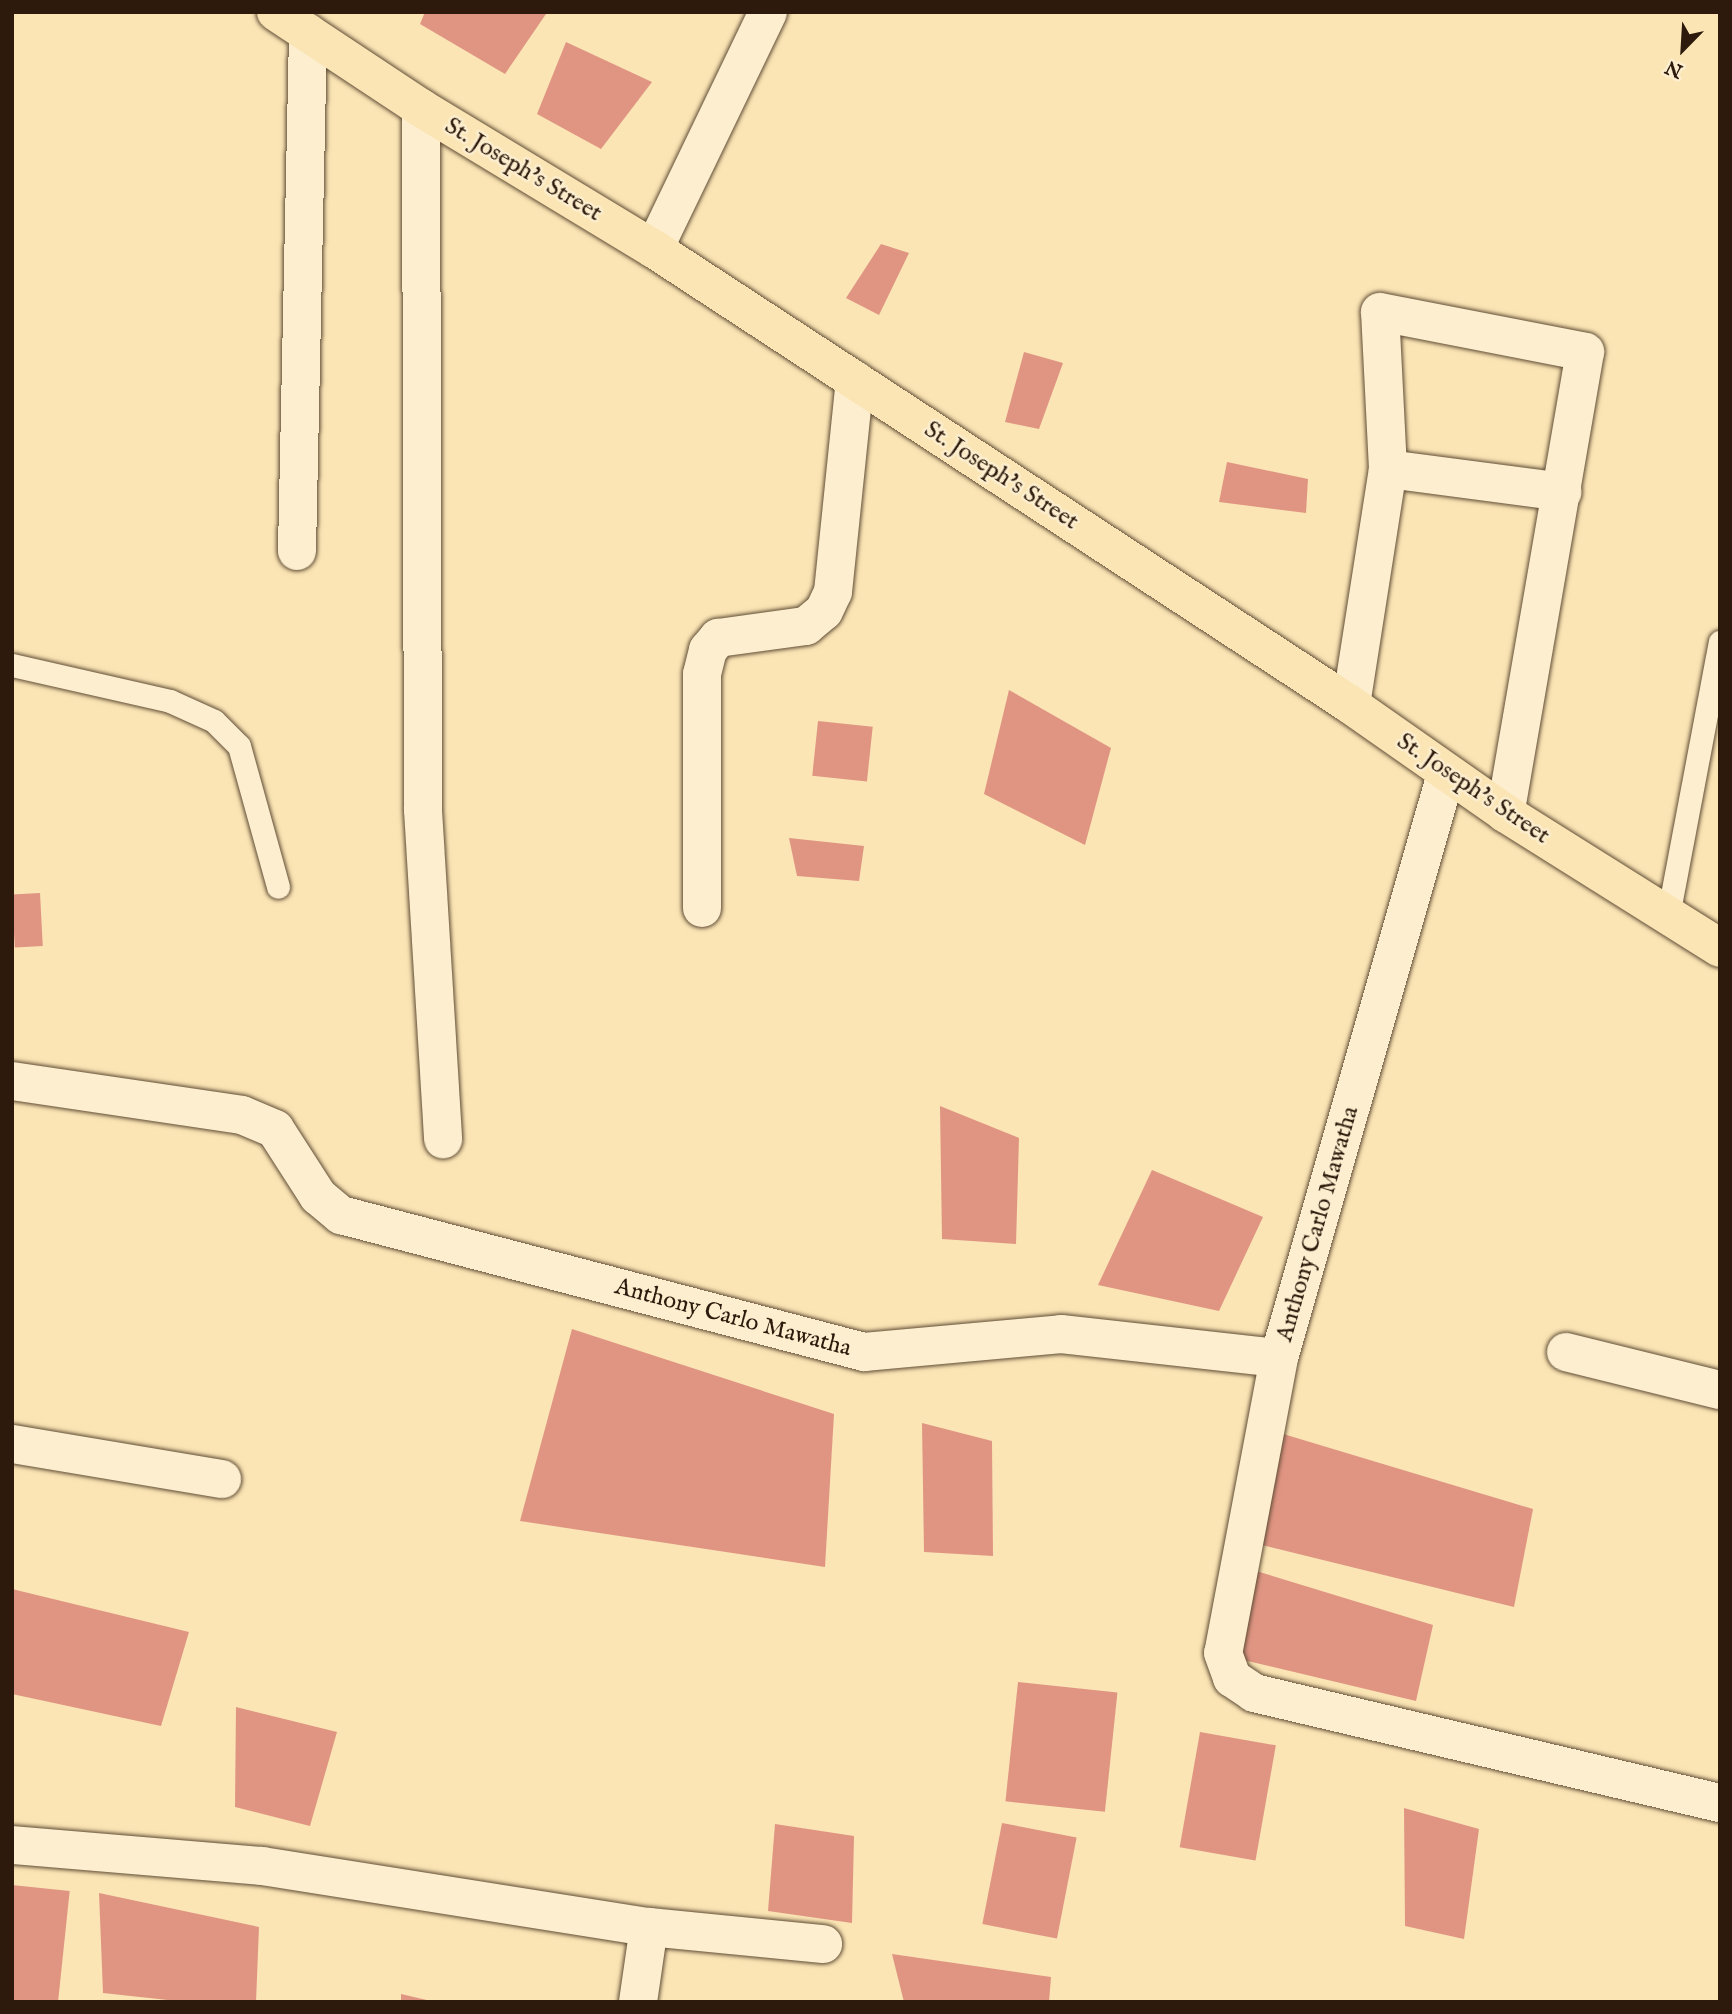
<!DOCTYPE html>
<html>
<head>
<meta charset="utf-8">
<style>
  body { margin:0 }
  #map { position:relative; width:1732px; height:2014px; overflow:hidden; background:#fbe5b5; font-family:"IM FELL English",serif }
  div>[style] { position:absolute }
  .building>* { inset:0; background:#e09583; transform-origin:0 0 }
  .roads { filter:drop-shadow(0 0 2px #604d36) drop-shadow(0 0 2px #604d36) }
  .service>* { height:23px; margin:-11.5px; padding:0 11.5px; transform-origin:11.5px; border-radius:11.5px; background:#fceecf }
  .minor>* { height:38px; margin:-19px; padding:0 19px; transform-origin:19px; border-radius:19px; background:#fceecf }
  .primary>* { height:38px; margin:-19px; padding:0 19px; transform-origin:19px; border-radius:19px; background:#fbe5b5 }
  span { translate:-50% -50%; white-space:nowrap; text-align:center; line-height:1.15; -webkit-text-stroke:5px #fceecf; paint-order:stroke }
  .street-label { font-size:24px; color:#2d1a0c }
  .frame { position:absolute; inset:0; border:14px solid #2d1a0c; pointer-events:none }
  .north { position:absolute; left:1648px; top:14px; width:70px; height:70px; -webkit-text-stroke:5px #fceecf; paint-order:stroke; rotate:204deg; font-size:19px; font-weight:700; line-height:28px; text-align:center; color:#2d1a0c }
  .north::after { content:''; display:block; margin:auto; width:24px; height:32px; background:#2d1a0c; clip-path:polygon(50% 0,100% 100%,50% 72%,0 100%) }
</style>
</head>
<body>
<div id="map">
  <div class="building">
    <i style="clip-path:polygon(425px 12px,544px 12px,546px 14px,505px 74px,420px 24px)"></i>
    <i style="clip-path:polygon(566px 42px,652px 82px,601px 149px,537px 114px)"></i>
    <i style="clip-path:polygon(881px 244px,909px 253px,879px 315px,846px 298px)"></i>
    <i style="clip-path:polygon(1024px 352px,1063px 363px,1039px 429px,1005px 422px)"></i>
    <i style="clip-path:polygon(1227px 462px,1308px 479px,1306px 513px,1219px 502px)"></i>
    <i style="clip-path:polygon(1009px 690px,1111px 748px,1085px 845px,984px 794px)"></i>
    <i style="left:818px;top:721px;width:55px;height:55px;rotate:6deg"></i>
    <i style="clip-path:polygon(789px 838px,864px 846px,859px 881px,797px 876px)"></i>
    <i style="left:40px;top:893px;width:53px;height:28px;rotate:87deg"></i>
    <i style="clip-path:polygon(940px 1106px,1019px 1138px,1016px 1244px,942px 1239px)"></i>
    <i style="clip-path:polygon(1152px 1170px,1263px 1217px,1219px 1311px,1098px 1285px)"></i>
    <i style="clip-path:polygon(572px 1329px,834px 1414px,825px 1567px,520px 1521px)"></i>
    <i style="clip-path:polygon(922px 1423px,992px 1441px,993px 1556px,924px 1552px)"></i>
    <i style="clip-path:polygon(1267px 1429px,1533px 1509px,1514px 1607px,1250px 1542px)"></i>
    <i style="clip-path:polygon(1243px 1567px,1433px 1625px,1416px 1701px,1239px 1659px)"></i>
    <i style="clip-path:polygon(12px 1589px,189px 1632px,161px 1726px,12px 1694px)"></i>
    <i style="left:1018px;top:1682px;width:100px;height:120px;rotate:6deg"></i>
    <i style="clip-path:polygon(236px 1707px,337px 1732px,310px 1826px,235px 1807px)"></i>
    <i style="left:1200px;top:1732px;width:77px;height:117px;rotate:10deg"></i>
    <i style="clip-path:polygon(1404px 1808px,1479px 1829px,1464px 1939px,1405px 1926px)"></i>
    <i style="left:1002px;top:1823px;width:76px;height:103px;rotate:11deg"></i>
    <i style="clip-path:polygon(775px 1824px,854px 1836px,852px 1923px,768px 1911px)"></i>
    <i style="left:12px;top:1885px;width:58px;height:117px;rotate:6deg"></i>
    <i style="clip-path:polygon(99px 1893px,259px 1927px,256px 2002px,186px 2002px,103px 1993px)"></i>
    <i style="clip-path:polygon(892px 1954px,1051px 1977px,1049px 2002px,904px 2002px)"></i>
    <i style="clip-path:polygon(401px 1994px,431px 2001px,431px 2002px,401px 2002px)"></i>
  </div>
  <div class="roads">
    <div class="service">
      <i style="left:12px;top:665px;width:162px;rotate:12.8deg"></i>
      <i style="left:170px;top:701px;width:48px;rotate:24.4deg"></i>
      <i style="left:214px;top:721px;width:35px;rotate:45deg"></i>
      <i style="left:239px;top:746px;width:146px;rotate:74.5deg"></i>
      <i style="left:1668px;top:916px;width:279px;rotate:-79.3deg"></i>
    </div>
    <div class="minor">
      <i style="left:421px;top:108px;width:702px;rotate:89.84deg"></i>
      <i style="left:423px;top:810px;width:330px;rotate:86.5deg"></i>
      <i style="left:654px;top:249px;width:263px;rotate:-64.3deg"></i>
      <i style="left:1388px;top:469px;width:176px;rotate:7.5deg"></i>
      <i style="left:297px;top:551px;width:518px;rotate:-88.78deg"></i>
      <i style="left:1351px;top:705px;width:239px;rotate:-81.1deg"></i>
      <i style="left:1388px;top:469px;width:157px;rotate:-92.9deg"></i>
      <i style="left:1380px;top:312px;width:209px;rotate:11deg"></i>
      <i style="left:1585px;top:352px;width:468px;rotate:99.8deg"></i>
      <i style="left:1446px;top:774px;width:607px;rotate:105.96deg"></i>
      <i style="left:1279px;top:1358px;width:300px;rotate:100.7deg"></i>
      <i style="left:1223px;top:1653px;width:27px;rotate:70deg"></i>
      <i style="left:1232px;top:1678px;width:27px;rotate:34deg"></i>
      <i style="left:1254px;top:1693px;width:479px;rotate:13.3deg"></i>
      <i style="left:702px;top:908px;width:234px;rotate:-90deg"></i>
      <i style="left:702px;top:674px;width:25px;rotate:-76deg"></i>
      <i style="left:708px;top:650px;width:16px;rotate:-50deg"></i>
      <i style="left:718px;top:638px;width:89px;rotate:-7.8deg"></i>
      <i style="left:806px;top:626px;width:23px;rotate:-40deg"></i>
      <i style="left:824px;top:611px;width:21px;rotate:-65deg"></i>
      <i style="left:833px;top:592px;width:213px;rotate:-84.1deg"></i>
      <i style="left:12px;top:1081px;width:232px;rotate:8.4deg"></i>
      <i style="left:242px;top:1115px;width:36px;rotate:23deg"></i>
      <i style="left:275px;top:1129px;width:80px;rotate:57.3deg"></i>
      <i style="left:318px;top:1196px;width:30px;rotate:40deg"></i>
      <i style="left:341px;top:1215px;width:541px;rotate:14.68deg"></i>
      <i style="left:864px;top:1352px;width:198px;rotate:-5.2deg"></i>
      <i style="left:1061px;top:1334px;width:219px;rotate:6.3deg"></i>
      <i style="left:1566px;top:1352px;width:159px;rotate:13.9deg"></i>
      <i style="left:12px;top:1444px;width:213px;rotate:9.5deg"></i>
      <i style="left:12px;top:1845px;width:251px;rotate:4.8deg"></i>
      <i style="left:262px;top:1866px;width:392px;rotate:9deg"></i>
      <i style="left:649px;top:1927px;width:175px;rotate:5.6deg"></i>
      <i style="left:638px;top:2002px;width:76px;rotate:-81.7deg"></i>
    </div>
    <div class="primary">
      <i style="left:276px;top:12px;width:174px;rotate:33.5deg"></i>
      <i style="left:421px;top:108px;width:272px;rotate:31.2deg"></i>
      <i style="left:654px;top:249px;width:833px;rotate:33.19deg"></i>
      <i style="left:1351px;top:705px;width:188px;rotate:35deg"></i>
      <i style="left:1505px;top:813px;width:254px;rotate:32.1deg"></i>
    </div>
  </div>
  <div class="street-label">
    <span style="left:523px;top:170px;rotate:31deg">St. Joseph's Street</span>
    <span style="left:1001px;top:476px;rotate:33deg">St. Joseph's Street</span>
    <span style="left:1473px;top:789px;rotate:34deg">St. Joseph's Street</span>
    <span style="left:1318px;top:1224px;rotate:-74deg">Anthony Carlo Mawatha</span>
    <span style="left:733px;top:1318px;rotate:15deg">Anthony Carlo Mawatha</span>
  </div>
  <div class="frame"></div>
  <div class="north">N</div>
</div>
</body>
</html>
